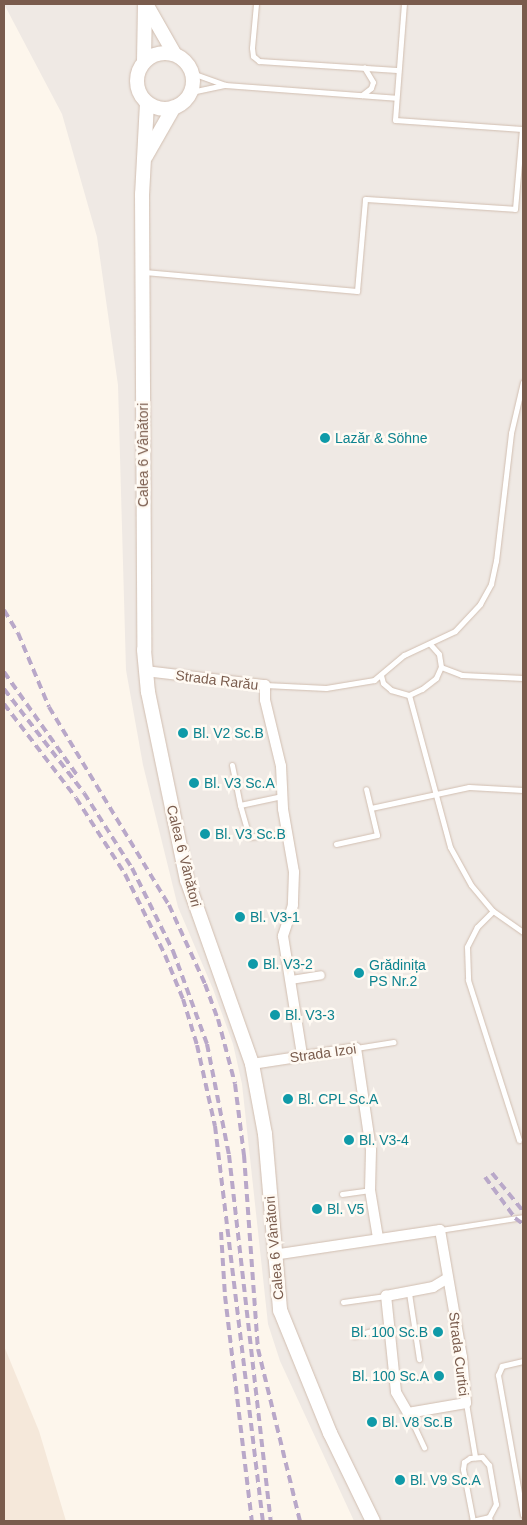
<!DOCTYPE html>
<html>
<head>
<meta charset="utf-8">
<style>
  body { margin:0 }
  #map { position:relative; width:527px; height:1525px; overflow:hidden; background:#fdf6ec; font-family:Arial,sans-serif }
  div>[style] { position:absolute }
  .residential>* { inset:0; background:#f5e8da }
  .industrial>* { inset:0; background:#efe9e4 }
  .roads { filter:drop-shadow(0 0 1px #d1beb0) drop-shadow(0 0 1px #d1beb0) }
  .service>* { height:5px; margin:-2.5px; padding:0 2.5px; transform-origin:2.5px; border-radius:2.5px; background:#fff }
  .pedestrian>* { height:8px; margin:-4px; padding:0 4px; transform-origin:4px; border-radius:4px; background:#fff }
  .minor>* { height:10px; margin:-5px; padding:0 5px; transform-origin:5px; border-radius:5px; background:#fff }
  .secondary>* { height:14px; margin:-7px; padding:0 7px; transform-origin:7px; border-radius:7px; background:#fff }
  .secondary>.ring { margin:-7px; padding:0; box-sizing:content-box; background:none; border:14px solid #fff; border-radius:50% }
  .rail>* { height:4px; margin-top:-2px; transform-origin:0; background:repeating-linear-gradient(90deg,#b9a8c9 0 8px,transparent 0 13px) }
  .dots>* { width:14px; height:14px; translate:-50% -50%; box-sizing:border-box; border:2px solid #fffaf3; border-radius:50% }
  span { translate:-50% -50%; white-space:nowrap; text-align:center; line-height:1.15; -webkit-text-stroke:5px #fffaf3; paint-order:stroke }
  .culture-label { font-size:14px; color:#0d838f }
  .left { translate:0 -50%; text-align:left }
  .right { translate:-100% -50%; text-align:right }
  .street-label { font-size:14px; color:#7a5c4d }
  .frame { position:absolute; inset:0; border:5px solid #7a5c4d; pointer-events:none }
</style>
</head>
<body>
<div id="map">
  <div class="residential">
    <i style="clip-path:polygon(4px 1346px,39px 1431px,66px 1521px,4px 1521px)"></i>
  </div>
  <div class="industrial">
    <i style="clip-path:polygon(4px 4px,523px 4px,523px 1521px,354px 1521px,280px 1361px,268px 1324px,242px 1084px,233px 1044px,213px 989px,178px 907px,143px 765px,126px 670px,118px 385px,97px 237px,62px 114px)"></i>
  </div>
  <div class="roads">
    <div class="service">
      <i style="left:256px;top:4px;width:44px;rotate:95.2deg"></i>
      <i style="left:252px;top:48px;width:8px;rotate:83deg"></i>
      <i style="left:253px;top:56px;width:8px;rotate:40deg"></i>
      <i style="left:259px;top:61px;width:138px;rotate:3.7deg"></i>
      <i style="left:192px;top:73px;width:35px;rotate:20deg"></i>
      <i style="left:191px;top:92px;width:35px;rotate:-12deg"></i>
      <i style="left:225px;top:85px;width:171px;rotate:4.3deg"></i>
      <i style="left:362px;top:95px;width:11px;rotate:-38deg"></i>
      <i style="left:371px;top:88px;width:6px;rotate:-72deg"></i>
      <i style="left:373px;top:82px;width:17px;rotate:-121deg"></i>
      <i style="left:144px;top:272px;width:214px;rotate:5.1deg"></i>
      <i style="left:357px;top:291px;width:92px;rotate:-85deg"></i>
      <i style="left:365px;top:199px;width:150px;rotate:3.8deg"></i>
      <i style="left:515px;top:209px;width:80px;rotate:-85deg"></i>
      <i style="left:522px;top:129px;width:127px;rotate:-175.9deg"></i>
      <i style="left:395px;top:120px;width:116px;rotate:-85.6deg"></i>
      <i style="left:441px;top:667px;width:22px;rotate:21deg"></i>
      <i style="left:462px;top:675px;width:61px;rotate:2.8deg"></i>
      <i style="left:381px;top:675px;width:8px;rotate:76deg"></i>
      <i style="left:383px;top:683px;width:11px;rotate:41deg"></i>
      <i style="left:391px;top:690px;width:19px;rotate:16deg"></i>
      <i style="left:409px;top:695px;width:14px;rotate:-25deg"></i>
      <i style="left:422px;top:689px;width:18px;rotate:-38deg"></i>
      <i style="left:436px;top:678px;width:12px;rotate:-66deg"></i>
      <i style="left:441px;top:667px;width:13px;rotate:-99deg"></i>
      <i style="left:439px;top:654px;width:13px;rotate:-132deg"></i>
      <i style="left:265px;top:685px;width:61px;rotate:2.8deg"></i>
      <i style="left:326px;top:688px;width:49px;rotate:-9.5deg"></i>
      <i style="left:374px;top:680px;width:39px;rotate:-40deg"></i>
      <i style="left:404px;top:655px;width:56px;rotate:-25.2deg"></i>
      <i style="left:455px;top:631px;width:37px;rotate:-47deg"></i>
      <i style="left:480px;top:604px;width:23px;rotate:-61deg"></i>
      <i style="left:491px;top:584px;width:24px;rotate:-78deg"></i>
      <i style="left:496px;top:561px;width:129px;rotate:-83.3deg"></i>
      <i style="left:511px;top:433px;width:52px;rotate:-76.8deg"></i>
      <i style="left:409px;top:695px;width:157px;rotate:74.9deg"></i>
      <i style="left:450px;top:847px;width:43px;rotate:61.1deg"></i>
      <i style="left:471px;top:885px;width:34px;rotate:50deg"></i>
      <i style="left:493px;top:911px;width:37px;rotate:35deg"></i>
      <i style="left:232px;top:765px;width:41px;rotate:78.7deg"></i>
      <i style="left:240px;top:805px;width:43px;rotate:-12.1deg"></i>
      <i style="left:240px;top:805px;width:33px;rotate:74deg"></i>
      <i style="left:249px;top:837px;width:38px;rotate:-6deg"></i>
      <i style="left:371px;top:808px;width:100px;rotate:-12.1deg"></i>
      <i style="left:469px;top:787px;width:54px;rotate:3.2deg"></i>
      <i style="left:336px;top:844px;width:42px;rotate:-12.4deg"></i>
      <i style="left:377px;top:835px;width:47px;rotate:-103.4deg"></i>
      <i style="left:493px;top:911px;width:23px;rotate:135deg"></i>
      <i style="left:477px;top:927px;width:22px;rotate:117deg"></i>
      <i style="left:467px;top:947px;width:33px;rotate:88deg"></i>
      <i style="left:468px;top:980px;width:168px;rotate:72.3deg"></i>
      <i style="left:356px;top:1048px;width:38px;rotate:-9deg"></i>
      <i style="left:342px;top:1194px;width:28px;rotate:-8deg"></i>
      <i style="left:440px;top:1230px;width:84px;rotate:-8.9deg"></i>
      <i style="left:409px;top:1293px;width:67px;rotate:81.4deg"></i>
      <i style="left:343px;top:1302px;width:43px;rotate:-7.9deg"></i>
      <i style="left:354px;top:1336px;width:37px;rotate:-16deg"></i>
      <i style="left:523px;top:1361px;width:22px;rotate:167deg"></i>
      <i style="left:502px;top:1366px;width:10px;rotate:114deg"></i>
      <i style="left:498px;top:1375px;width:142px;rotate:79.9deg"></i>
      <i style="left:466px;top:1403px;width:55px;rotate:80.5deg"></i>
      <i style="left:408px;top:1413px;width:38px;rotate:65deg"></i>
      <i style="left:472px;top:1521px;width:17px;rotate:-13deg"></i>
      <i style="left:489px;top:1517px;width:4px;rotate:76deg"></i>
      <i style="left:473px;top:1521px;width:53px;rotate:-100.9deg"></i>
      <i style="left:463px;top:1469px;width:7px;rotate:-82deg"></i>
      <i style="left:464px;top:1462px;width:7px;rotate:-34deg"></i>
      <i style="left:470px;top:1458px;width:12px;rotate:-5deg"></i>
      <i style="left:482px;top:1457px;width:11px;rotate:49deg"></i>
      <i style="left:489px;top:1465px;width:40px;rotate:80deg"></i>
      <i style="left:496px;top:1504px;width:15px;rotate:118deg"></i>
    </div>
    <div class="pedestrian">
      <i style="left:291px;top:980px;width:30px;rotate:-9deg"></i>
    </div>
    <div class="minor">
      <i style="left:145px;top:671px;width:121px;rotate:6.7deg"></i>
      <i style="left:265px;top:685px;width:15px;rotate:90deg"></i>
      <i style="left:265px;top:700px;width:68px;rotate:76.4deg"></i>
      <i style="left:281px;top:766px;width:43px;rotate:87.3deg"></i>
      <i style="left:283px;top:809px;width:64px;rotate:80.1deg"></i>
      <i style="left:294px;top:872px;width:33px;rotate:92deg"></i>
      <i style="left:293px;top:905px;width:33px;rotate:108deg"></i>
      <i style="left:283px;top:936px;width:121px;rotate:80.9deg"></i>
      <i style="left:252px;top:1064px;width:105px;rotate:-8.7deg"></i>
      <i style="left:356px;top:1048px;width:103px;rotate:81.6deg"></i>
      <i style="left:371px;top:1150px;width:40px;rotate:91.4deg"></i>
      <i style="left:370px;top:1190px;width:49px;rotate:80.5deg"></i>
      <i style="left:273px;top:1255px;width:169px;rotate:-8.5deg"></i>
      <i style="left:440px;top:1230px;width:129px;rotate:80.2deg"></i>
      <i style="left:462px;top:1357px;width:46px;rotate:85deg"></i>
      <i style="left:466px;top:1403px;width:59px;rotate:170.2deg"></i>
      <i style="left:408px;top:1413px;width:24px;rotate:-120deg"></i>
      <i style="left:396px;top:1392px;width:97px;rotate:-95.9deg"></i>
      <i style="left:386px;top:1296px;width:48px;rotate:-10.8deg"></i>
      <i style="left:433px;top:1287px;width:17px;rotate:-31deg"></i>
    </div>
    <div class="secondary">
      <i style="left:146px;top:4px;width:56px;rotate:60.3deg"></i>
      <i class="ring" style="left:137px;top:53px;width:42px;height:42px"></i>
      <i style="left:144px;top:61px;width:57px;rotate:-89deg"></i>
      <i style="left:147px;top:103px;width:91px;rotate:93.1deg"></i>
      <i style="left:142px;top:194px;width:456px;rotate:89.7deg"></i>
      <i style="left:144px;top:650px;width:42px;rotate:84.6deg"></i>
      <i style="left:148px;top:692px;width:192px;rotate:78.3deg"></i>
      <i style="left:187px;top:880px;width:195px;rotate:70.5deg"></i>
      <i style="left:252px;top:1064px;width:71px;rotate:79.5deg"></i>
      <i style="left:265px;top:1134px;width:177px;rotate:85.1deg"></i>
      <i style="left:280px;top:1310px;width:133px;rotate:67.9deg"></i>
      <i style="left:330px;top:1433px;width:98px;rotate:64deg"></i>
      <i style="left:146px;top:156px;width:56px;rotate:-60.3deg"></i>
    </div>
  </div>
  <div class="rail">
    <i style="left:4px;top:610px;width:27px;rotate:59deg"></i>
    <i style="left:18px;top:633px;width:80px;rotate:67.3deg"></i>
    <i style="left:49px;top:707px;width:232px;rotate:58.8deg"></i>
    <i style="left:169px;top:905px;width:87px;rotate:65.5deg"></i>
    <i style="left:205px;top:984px;width:37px;rotate:70deg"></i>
    <i style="left:218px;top:1019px;width:67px;rotate:75.3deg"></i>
    <i style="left:235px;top:1084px;width:72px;rotate:82.8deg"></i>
    <i style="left:244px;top:1155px;width:195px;rotate:85.9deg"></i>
    <i style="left:258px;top:1349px;width:177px;rotate:76.3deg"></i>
    <i style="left:4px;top:672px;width:126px;rotate:54.7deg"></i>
    <i style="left:4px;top:689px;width:131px;rotate:52.4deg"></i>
    <i style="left:84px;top:793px;width:89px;rotate:57.4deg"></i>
    <i style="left:132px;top:868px;width:93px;rotate:63.7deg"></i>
    <i style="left:173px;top:951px;width:99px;rotate:69.9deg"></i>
    <i style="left:207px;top:1044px;width:113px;rotate:78.8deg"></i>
    <i style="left:229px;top:1155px;width:368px;rotate:83.5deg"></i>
    <i style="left:4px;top:704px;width:118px;rotate:52.5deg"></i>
    <i style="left:76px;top:798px;width:90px;rotate:57.2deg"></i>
    <i style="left:125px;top:874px;width:90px;rotate:63.7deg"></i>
    <i style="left:165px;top:955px;width:48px;rotate:67.8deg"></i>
    <i style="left:183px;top:999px;width:48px;rotate:73.1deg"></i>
    <i style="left:197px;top:1045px;width:83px;rotate:77.5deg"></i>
    <i style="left:215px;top:1126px;width:398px;rotate:83.1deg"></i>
    <i style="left:492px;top:1173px;width:49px;rotate:50.8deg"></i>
    <i style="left:485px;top:1177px;width:51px;rotate:53.8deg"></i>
    <i style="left:515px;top:1218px;width:10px;rotate:37deg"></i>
    <i style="left:221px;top:1232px;width:64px;rotate:86.4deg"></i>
    <i style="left:225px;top:1296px;width:227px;rotate:83.2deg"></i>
  </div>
  <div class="dots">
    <i style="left:325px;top:438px;background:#0f9aa8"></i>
    <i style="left:183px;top:733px;background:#0f9aa8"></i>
    <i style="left:194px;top:783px;background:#0f9aa8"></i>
    <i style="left:205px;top:834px;background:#0f9aa8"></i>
    <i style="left:240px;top:917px;background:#0f9aa8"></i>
    <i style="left:253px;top:964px;background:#0f9aa8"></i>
    <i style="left:359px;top:973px;background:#0f9aa8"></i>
    <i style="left:275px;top:1015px;background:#0f9aa8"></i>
    <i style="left:288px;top:1099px;background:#0f9aa8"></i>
    <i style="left:349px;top:1140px;background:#0f9aa8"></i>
    <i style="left:317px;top:1209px;background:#0f9aa8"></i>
    <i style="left:438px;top:1332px;background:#0f9aa8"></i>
    <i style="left:439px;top:1376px;background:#0f9aa8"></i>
    <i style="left:372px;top:1422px;background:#0f9aa8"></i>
    <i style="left:400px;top:1480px;background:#0f9aa8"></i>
  </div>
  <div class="culture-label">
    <span class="left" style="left:335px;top:438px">Lazăr &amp; Söhne</span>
    <span class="left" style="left:193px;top:733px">Bl. V2 Sc.B</span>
    <span class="left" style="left:204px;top:783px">Bl. V3 Sc.A</span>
    <span class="left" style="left:215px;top:834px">Bl. V3 Sc.B</span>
    <span class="left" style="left:250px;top:917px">Bl. V3-1</span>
    <span class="left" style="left:263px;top:964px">Bl. V3-2</span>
    <span class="left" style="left:369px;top:973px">Grădinița<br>PS Nr.2</span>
    <span class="left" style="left:285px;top:1015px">Bl. V3-3</span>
    <span class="left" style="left:298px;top:1099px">Bl. CPL Sc.A</span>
    <span class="left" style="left:359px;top:1140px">Bl. V3-4</span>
    <span class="left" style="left:327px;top:1209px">Bl. V5</span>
    <span class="right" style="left:428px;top:1332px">Bl. 100 Sc.B</span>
    <span class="right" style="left:429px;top:1376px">Bl. 100 Sc.A</span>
    <span class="left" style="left:382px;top:1422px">Bl. V8 Sc.B</span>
    <span class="left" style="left:410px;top:1480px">Bl. V9 Sc.A</span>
  </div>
  <div class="street-label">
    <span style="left:143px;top:455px;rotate:-90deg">Calea 6 Vânători</span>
    <span style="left:217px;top:680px;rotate:7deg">Strada Rarău</span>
    <span style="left:184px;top:856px;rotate:76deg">Calea 6 Vânători</span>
    <span style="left:323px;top:1053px;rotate:-8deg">Strada Izoi</span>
    <span style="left:274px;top:1248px;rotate:-95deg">Calea 6 Vânători</span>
    <span style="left:459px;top:1354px;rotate:83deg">Strada Curtici</span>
  </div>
  <div class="frame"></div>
</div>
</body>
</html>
